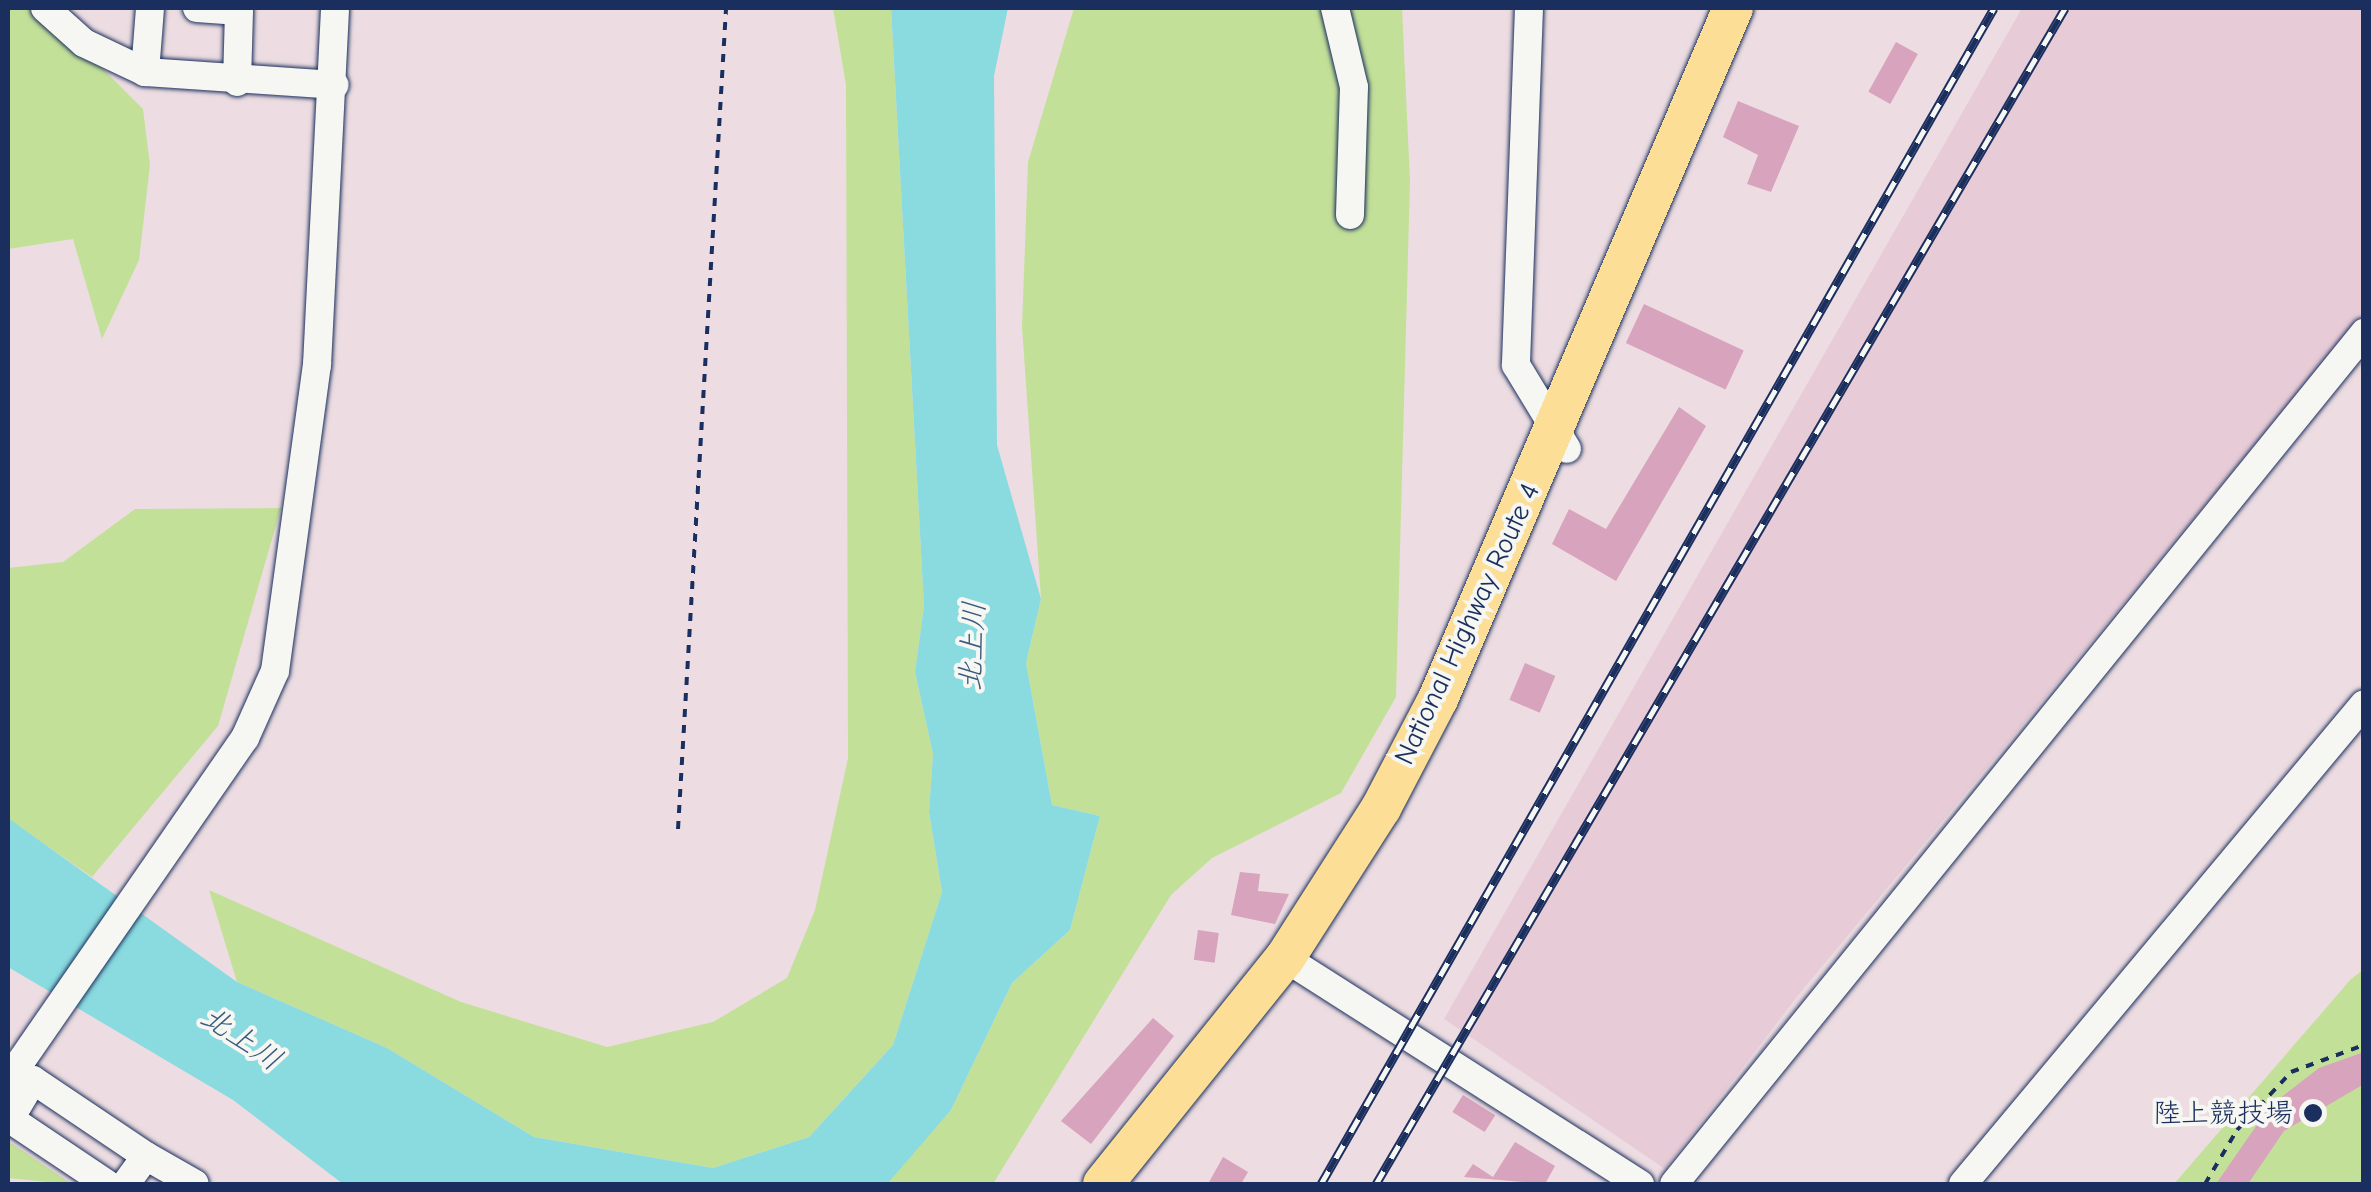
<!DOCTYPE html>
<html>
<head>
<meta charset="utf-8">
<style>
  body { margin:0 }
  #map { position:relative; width:2371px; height:1192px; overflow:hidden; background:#eddde2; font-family:"Comic Neue","Klee One",sans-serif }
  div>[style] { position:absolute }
  .built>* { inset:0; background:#e7ccd7 }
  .green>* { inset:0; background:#c3e098 }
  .water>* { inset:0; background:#8adbe0 }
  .building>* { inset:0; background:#d8a3bc; transform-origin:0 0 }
  .path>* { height:4px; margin-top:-2px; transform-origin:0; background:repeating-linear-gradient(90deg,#1b2f5e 0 8px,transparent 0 16px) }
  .roads { filter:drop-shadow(0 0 2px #1b2f5e) drop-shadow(0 0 2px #1b2f5e) }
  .minor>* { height:28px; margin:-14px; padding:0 14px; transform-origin:14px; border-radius:14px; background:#f6f6f2 }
  .highway>* { height:40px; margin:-20px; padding:0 20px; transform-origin:20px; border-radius:20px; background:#fcde96 }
  .rail>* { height:9px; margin-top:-4.5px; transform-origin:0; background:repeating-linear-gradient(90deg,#f6f6f2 0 15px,#1b2f5e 0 30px); box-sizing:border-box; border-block:2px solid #1b2f5e }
  .dots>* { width:28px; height:28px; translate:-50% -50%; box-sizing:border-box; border:5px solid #f6f6f2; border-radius:50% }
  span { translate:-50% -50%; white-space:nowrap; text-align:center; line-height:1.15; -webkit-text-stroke:8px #f6f6f2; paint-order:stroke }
  .street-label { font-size:28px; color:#1b2f5e }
  .poi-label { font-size:28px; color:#1b2f5e }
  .right { translate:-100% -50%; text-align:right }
  .water-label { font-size:30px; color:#375a7e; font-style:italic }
  .frame { position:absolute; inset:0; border:10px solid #1b2f5e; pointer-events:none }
</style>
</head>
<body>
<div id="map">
  <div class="built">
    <i style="clip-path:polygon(2022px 8px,2363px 8px,2363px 314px,1796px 998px,1665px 1169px,1444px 1019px)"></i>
  </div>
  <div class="green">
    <i style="clip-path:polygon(8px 8px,42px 8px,143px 109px,150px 165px,139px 260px,102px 339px,73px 239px,8px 249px)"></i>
    <i style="clip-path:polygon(833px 8px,891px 8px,924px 606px,915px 672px,933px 754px,929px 812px,942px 892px,893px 1045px,809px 1137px,713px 1168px,534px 1137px,387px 1048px,237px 982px,209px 890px,461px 1002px,607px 1047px,713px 1022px,787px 978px,815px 910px,848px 758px,846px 85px)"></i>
    <i style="clip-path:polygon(1074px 8px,1402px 8px,1410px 181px,1396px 697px,1341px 793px,1212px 858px,1171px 895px,993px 1184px,883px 1184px,951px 1110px,1012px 983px,1070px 930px,1100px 816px,1052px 805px,1026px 663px,1041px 599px,1022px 327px,1028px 162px)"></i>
    <i style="clip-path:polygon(281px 508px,218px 726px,92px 877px,8px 819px,8px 568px,63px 562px,135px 509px)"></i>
    <i style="clip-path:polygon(2363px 970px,2363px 1184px,2174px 1184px,2351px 979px)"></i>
    <i style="clip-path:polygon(8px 1141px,69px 1182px,69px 1184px,8px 1178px)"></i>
  </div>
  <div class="water">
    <i style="clip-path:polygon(891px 8px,1008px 8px,994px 76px,997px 445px,1041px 599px,1026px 663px,1052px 805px,1100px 816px,1070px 930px,1012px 983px,951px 1110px,888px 1183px,343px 1184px,233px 1100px,8px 967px,8px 818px,237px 982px,387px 1048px,534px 1137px,713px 1168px,809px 1137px,893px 1045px,942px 892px,929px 812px,933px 754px,915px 672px,924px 606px)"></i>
  </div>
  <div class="building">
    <i style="left:1896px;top:42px;width:25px;height:57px;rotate:29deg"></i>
    <i style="clip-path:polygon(1738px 101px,1799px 126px,1771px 192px,1747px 184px,1758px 155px,1723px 137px)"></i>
    <i style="left:1644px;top:304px;width:110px;height:43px;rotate:25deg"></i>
    <i style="clip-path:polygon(1679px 407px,1706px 426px,1616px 581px,1552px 544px,1569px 509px,1606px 529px)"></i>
    <i style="left:1525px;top:663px;width:33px;height:40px;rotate:23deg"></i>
    <i style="clip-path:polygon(1240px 872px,1260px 874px,1258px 891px,1289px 894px,1275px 924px,1231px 915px)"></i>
    <i style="left:1198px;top:930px;width:21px;height:30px;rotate:8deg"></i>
    <i style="clip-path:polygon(1153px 1018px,1174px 1036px,1091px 1144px,1061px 1121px)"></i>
    <i style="clip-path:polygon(2364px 1052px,2364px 1084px,2284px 1131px,2248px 1184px,2216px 1184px,2270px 1106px,2319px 1068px)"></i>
    <i style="left:1463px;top:1095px;width:38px;height:20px;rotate:32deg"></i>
    <i style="clip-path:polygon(1515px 1142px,1555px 1166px,1545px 1184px,1464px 1177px,1473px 1164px,1493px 1177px)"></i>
    <i style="clip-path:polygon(1223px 1157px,1248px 1172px,1241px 1184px,1208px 1184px)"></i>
  </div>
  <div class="path">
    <i style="left:678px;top:829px;width:822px;rotate:-86.65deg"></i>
    <i style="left:2205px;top:1184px;width:63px;rotate:-59.3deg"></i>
    <i style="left:2237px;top:1130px;width:79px;rotate:-47deg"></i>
    <i style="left:2291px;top:1072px;width:78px;rotate:-20.3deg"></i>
  </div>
  <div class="roads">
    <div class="minor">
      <i style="left:45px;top:8px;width:52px;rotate:41.9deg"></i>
      <i style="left:84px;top:43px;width:68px;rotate:25.4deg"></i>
      <i style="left:145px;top:72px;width:190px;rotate:3.9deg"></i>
      <i style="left:197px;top:8px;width:42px;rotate:4.1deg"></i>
      <i style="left:239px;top:11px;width:71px;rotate:91.6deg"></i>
      <i style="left:1335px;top:8px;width:81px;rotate:76.5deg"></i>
      <i style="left:1354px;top:87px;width:128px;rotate:91.8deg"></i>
      <i style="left:1529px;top:8px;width:357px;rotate:92.1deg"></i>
      <i style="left:1516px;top:365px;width:98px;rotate:58.7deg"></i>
      <i style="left:145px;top:72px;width:64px;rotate:-85.5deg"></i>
      <i style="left:1285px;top:958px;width:421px;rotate:32.5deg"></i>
      <i style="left:8px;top:1080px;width:416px;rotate:-55.3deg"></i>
      <i style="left:245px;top:738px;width:73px;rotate:-65.9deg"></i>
      <i style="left:275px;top:671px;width:309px;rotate:-82.2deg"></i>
      <i style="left:317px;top:365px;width:357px;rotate:-87.1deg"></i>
      <i style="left:10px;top:1119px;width:117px;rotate:33.8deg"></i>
      <i style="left:8px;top:1122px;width:49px;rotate:-59.2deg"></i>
      <i style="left:33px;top:1080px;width:136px;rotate:33.9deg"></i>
      <i style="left:146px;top:1156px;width:34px;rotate:126deg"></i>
      <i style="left:146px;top:1156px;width:56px;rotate:29.7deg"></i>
      <i style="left:1674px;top:1184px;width:1096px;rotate:-50.96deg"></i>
      <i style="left:1963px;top:1184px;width:625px;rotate:-50.12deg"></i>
    </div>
    <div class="highway">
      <i style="left:1103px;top:1184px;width:290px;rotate:-51.2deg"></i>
      <i style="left:1285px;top:958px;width:178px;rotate:-57.4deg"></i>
      <i style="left:1381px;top:808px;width:123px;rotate:-62.4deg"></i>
      <i style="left:1438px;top:699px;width:751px;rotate:-66.88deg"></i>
    </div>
  </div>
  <div class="rail">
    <i style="left:1321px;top:1184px;width:1355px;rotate:-60.22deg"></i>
    <i style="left:1376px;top:1184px;width:1363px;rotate:-59.63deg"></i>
  </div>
  <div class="dots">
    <i style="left:2313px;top:1113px;background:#1b2f5e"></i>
  </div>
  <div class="street-label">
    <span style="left:1467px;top:624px;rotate:-65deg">National Highway Route 4</span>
  </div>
  <div class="poi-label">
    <span class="right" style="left:2293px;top:1113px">陸上競技場</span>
  </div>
  <div class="water-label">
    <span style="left:973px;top:646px;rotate:-87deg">北上川</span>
    <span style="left:241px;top:1039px;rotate:34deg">北上川</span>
  </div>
  <div class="frame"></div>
</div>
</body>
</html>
